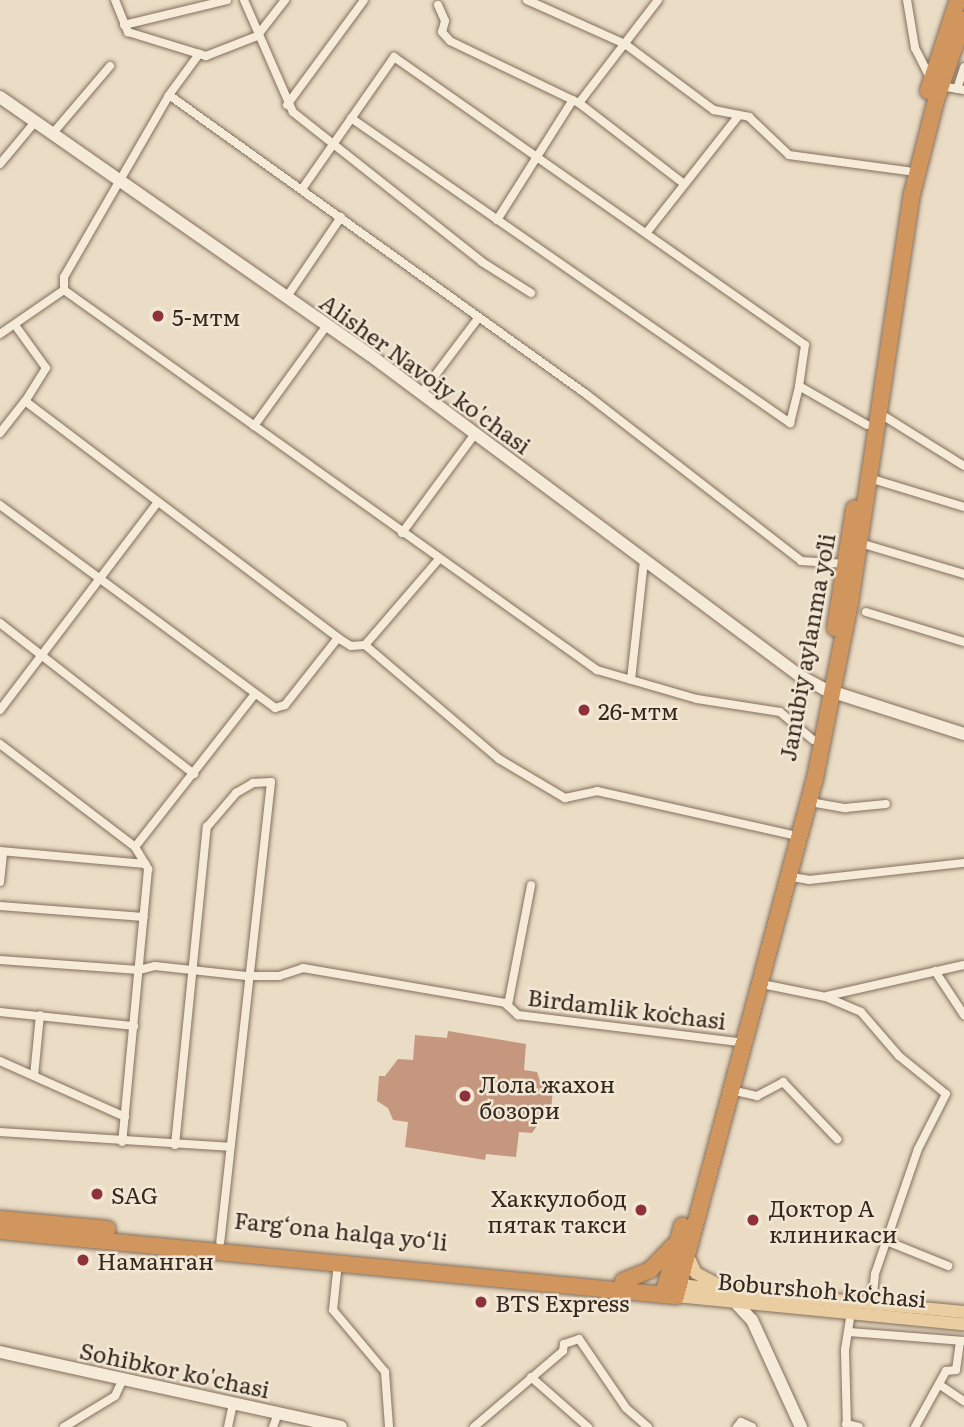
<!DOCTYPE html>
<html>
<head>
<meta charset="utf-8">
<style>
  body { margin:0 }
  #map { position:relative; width:964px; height:1427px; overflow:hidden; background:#eadcc5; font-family:Literata,serif }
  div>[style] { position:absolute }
  .building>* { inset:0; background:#c5977f }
  .roads { filter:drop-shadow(0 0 2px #836f5d) drop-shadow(0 0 2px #836f5d) }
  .street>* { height:8px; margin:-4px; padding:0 4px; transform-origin:4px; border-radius:4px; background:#f6ebd8 }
  .secondary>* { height:12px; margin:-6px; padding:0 6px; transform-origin:6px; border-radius:6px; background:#f6ebd8 }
  .primary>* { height:12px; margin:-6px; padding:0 6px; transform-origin:6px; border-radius:6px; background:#eacea1 }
  .highway>* { height:16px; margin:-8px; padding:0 8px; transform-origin:8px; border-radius:8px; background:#d1965e }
  .dots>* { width:19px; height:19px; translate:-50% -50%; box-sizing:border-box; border:4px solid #f2e7d4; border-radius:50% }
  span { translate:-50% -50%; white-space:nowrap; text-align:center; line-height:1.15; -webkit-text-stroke:5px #f2e7d4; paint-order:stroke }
  .poi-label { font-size:23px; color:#35281f }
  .left { translate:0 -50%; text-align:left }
  .right { translate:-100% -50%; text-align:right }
  .street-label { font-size:23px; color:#35281f }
</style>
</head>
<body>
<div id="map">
  <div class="building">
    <i style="clip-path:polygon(448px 1031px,526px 1044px,524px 1070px,537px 1072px,541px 1084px,553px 1091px,550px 1117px,544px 1116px,532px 1133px,519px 1132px,516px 1157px,486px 1154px,485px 1160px,405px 1147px,408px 1122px,393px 1120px,388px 1108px,377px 1101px,379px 1076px,385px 1076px,398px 1059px,413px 1060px,415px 1035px,447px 1038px)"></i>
  </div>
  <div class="roads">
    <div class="street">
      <i style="left:115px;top:0;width:35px;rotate:68deg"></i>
      <i style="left:128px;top:32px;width:82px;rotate:17.1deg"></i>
      <i style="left:206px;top:56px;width:55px;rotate:-21.4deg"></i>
      <i style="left:257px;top:36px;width:46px;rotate:-52.1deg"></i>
      <i style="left:244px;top:0;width:122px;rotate:66.4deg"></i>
      <i style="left:293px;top:112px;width:241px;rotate:38.4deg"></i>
      <i style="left:482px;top:262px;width:58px;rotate:32.3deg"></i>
      <i style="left:527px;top:0;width:107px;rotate:24.2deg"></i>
      <i style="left:625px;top:44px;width:111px;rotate:36.6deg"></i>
      <i style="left:714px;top:110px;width:36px;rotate:11deg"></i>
      <i style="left:749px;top:117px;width:55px;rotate:43.5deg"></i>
      <i style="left:789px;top:155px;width:120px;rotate:7.7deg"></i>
      <i style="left:907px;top:0;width:49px;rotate:80.5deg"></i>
      <i style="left:915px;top:48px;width:36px;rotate:63deg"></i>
      <i style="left:438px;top:5px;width:17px;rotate:66deg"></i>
      <i style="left:445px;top:21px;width:11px;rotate:105deg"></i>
      <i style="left:442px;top:32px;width:12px;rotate:48deg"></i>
      <i style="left:450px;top:41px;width:143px;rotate:25.7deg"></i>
      <i style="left:579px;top:103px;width:133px;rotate:37.6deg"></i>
      <i style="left:124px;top:25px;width:106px;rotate:-13.6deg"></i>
      <i style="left:941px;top:86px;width:23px;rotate:10deg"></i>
      <i style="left:957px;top:89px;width:23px;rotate:-72deg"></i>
      <i style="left:169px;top:95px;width:513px;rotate:35.64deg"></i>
      <i style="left:586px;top:394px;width:272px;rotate:37.8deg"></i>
      <i style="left:801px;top:561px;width:45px;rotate:3.8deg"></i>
      <i style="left:579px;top:103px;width:130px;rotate:-52.5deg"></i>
      <i style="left:287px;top:105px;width:130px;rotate:-53.7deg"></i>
      <i style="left:351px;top:118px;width:535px;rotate:34.79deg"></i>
      <i style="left:790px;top:423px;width:38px;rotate:-76deg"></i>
      <i style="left:53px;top:133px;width:88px;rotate:-49.6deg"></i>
      <i style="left:0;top:164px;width:55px;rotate:-50.2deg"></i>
      <i style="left:302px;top:189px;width:161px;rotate:-55.1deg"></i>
      <i style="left:394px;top:57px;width:502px;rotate:35.02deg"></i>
      <i style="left:805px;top:345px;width:41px;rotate:98.3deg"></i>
      <i style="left:799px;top:386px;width:78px;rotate:29.8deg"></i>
      <i style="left:497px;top:220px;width:142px;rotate:-57.7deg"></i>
      <i style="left:647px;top:232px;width:149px;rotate:-51.8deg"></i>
      <i style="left:64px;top:290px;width:655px;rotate:35.49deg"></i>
      <i style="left:597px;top:670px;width:104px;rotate:16.2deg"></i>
      <i style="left:697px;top:699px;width:84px;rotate:8.9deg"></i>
      <i style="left:780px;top:712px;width:43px;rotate:40.3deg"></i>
      <i style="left:286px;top:298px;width:98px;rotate:-55.8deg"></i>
      <i style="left:15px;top:325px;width:53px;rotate:54.2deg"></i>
      <i style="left:46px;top:368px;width:39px;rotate:122deg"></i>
      <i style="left:0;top:334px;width:78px;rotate:-34.5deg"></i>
      <i style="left:64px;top:290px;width:13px;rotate:-90deg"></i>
      <i style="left:64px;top:277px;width:210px;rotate:-60deg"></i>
      <i style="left:169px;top:95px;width:51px;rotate:-53.8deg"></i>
      <i style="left:421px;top:394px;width:96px;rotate:-53deg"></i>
      <i style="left:879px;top:413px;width:100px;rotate:31.9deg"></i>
      <i style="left:254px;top:426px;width:125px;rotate:-54.1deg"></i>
      <i style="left:0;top:433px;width:41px;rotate:-52deg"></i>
      <i style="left:25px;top:401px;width:393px;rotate:37.1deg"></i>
      <i style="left:869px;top:478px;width:99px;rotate:17deg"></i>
      <i style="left:0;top:505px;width:342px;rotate:36.4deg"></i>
      <i style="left:275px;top:708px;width:10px;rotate:-17deg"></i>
      <i style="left:285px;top:705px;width:85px;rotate:-51.7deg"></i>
      <i style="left:338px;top:638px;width:15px;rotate:32deg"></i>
      <i style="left:351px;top:646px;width:14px;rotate:-4deg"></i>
      <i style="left:402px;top:533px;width:123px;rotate:-53.6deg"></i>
      <i style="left:860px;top:543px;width:109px;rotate:16.6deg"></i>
      <i style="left:439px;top:559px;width:113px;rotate:130.7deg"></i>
      <i style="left:365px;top:645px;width:176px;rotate:40.4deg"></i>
      <i style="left:499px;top:759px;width:77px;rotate:30.6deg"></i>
      <i style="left:565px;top:798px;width:33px;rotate:-12deg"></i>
      <i style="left:597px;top:791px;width:200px;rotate:12.7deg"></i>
      <i style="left:866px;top:612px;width:102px;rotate:17deg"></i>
      <i style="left:0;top:623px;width:246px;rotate:37.9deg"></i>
      <i style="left:631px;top:680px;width:121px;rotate:-83.8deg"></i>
      <i style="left:0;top:710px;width:261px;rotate:-52.8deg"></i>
      <i style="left:0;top:744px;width:170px;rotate:37.3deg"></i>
      <i style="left:135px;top:847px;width:26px;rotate:59deg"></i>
      <i style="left:148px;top:869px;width:274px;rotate:95.4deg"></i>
      <i style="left:810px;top:802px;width:36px;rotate:10deg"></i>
      <i style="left:845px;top:808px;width:41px;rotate:-5.6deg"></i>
      <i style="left:135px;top:847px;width:194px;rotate:-51.9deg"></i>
      <i style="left:0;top:851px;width:146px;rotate:5.1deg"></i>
      <i style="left:791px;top:877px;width:18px;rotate:9deg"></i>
      <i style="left:809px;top:880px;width:156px;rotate:-6.3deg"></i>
      <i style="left:0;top:882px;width:30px;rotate:-84deg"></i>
      <i style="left:0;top:906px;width:144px;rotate:4.4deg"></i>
      <i style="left:0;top:960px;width:139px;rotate:4.1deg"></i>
      <i style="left:139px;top:970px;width:16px;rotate:-14deg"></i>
      <i style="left:155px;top:966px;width:92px;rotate:6.3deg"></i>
      <i style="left:246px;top:976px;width:33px"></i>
      <i style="left:279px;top:976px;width:25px;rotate:-18deg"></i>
      <i style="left:303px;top:968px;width:205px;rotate:9.8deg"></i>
      <i style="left:505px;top:1003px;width:18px;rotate:43deg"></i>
      <i style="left:518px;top:1015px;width:229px;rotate:7deg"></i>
      <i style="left:935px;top:971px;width:53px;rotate:56.6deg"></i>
      <i style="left:762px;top:984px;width:65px;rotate:11.5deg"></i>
      <i style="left:826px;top:997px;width:38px;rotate:23deg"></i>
      <i style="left:861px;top:1012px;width:58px;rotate:49.2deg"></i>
      <i style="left:899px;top:1056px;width:60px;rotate:39deg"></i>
      <i style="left:946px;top:1094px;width:62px;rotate:117deg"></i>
      <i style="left:918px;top:1149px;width:132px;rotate:109deg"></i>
      <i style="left:875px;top:1274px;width:29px;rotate:96deg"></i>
      <i style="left:827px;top:996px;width:140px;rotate:-12.8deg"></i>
      <i style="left:508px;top:1005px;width:122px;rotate:-79.1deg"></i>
      <i style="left:0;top:1012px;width:135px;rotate:6deg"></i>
      <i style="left:0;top:1061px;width:137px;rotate:24.1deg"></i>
      <i style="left:34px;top:1076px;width:61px;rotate:-84.4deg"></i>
      <i style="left:731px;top:1090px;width:27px;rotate:13deg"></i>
      <i style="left:757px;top:1096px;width:30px;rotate:-28deg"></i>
      <i style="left:783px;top:1082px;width:79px;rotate:46.5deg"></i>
      <i style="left:0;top:1132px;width:229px;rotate:3.7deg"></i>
      <i style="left:175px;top:1145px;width:320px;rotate:-84.3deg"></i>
      <i style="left:207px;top:827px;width:45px;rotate:-49.5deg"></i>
      <i style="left:236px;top:793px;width:20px;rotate:-30deg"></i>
      <i style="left:253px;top:783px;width:18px;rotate:-3deg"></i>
      <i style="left:271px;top:782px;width:462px;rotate:96.3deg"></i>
      <i style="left:889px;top:1242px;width:64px;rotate:22.1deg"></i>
      <i style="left:338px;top:1262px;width:48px;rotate:95.9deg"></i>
      <i style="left:333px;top:1310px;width:81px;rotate:50deg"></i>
      <i style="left:385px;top:1372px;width:55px;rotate:85.8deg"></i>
      <i style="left:849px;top:1332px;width:115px;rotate:4.5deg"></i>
      <i style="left:531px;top:1377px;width:76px;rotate:41.3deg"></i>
      <i style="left:940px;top:1385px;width:29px;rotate:34deg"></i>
      <i style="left:846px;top:1424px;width:13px;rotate:13deg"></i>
      <i style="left:64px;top:1427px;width:60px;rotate:-31.3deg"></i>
      <i style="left:115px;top:1396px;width:19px;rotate:-65deg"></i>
      <i style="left:228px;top:1427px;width:25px;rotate:-78deg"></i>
      <i style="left:273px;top:1427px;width:15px;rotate:-70deg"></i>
      <i style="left:474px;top:1427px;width:117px;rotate:-40.5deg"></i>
      <i style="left:563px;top:1351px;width:7px;rotate:-82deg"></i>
      <i style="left:564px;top:1344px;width:16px;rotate:-18deg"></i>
      <i style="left:579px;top:1339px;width:83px;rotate:55.7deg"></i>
      <i style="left:626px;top:1408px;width:29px;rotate:41deg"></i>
      <i style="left:737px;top:1427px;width:6px;rotate:-51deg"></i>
      <i style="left:741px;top:1422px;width:12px;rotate:24deg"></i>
      <i style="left:847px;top:1427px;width:77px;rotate:-91.5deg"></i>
      <i style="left:845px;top:1350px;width:37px;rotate:-81deg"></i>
      <i style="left:915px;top:1427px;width:64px;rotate:-61deg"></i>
      <i style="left:946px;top:1371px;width:10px;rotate:-6deg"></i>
      <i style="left:956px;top:1370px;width:29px;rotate:-82deg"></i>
    </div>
    <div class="secondary">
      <i style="left:0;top:97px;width:451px;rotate:34.9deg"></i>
      <i style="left:370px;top:355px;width:537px;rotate:36.74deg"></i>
      <i style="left:800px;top:676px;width:27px;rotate:28deg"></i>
      <i style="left:824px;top:689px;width:147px;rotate:17.8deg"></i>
      <i style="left:734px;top:1301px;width:26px;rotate:47deg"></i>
      <i style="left:752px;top:1320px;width:118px;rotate:65.4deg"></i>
      <i style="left:0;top:1352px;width:349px;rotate:12.4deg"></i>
    </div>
    <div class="primary">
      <i style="left:687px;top:1254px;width:21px;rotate:65deg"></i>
      <i style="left:696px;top:1273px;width:27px;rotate:28deg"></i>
      <i style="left:678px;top:1285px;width:287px;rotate:5.4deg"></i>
      <i style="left:676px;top:1296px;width:289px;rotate:5.6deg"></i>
    </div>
    <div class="highway">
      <i style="left:928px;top:91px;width:96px;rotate:-71.8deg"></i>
      <i style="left:835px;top:628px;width:121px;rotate:-80.9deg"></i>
      <i style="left:0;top:1219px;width:108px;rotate:5.3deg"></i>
      <i style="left:0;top:1231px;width:679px;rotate:5.49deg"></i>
      <i style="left:676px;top:1296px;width:536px;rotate:-74.98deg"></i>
      <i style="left:815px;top:778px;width:178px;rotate:-78.7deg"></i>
      <i style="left:850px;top:603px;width:414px;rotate:-81.4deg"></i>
      <i style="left:912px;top:194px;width:97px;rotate:-75.7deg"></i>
      <i style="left:936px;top:100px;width:85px;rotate:-70.7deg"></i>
      <i style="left:623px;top:1281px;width:29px;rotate:-22deg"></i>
      <i style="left:650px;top:1270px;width:33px;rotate:-46deg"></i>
      <i style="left:663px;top:1295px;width:72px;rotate:-74.6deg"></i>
    </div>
  </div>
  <div class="dots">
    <i style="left:158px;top:316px;background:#8d323a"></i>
    <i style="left:584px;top:710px;background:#8d323a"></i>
    <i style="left:465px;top:1096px;background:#8d323a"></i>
    <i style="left:97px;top:1194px;background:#8d323a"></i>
    <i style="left:641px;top:1210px;background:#8d323a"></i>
    <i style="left:753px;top:1220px;background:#8d323a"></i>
    <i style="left:83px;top:1260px;background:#8d323a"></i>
    <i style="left:481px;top:1302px;background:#8d323a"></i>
  </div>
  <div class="poi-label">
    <span class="left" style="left:172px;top:316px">5-мтм</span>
    <span class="left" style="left:598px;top:710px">26-мтм</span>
    <span class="left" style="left:479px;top:1096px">Лола жахон<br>бозори</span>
    <span class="left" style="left:111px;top:1194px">SAG</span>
    <span class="right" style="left:627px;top:1210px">Хаккулобод<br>пятак такси</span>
    <span class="left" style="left:769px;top:1220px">Доктор А<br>клиникаси</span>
    <span class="left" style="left:97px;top:1260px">Наманган</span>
    <span class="left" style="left:495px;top:1302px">BTS Express</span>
  </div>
  <div class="street-label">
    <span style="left:426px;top:373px;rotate:36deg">Alisher Navoiy ko'chasi</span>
    <span style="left:806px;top:647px;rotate:-80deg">Janubiy aylanma yoʻli</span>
    <span style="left:627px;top:1008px;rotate:7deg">Birdamlik koʻchasi</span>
    <span style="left:341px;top:1230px;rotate:6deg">Farg‘ona halqa yo‘li</span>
    <span style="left:822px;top:1289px;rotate:5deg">Boburshoh koʻchasi</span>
    <span style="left:175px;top:1369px;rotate:12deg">Sohibkor ko'chasi</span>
  </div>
</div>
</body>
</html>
